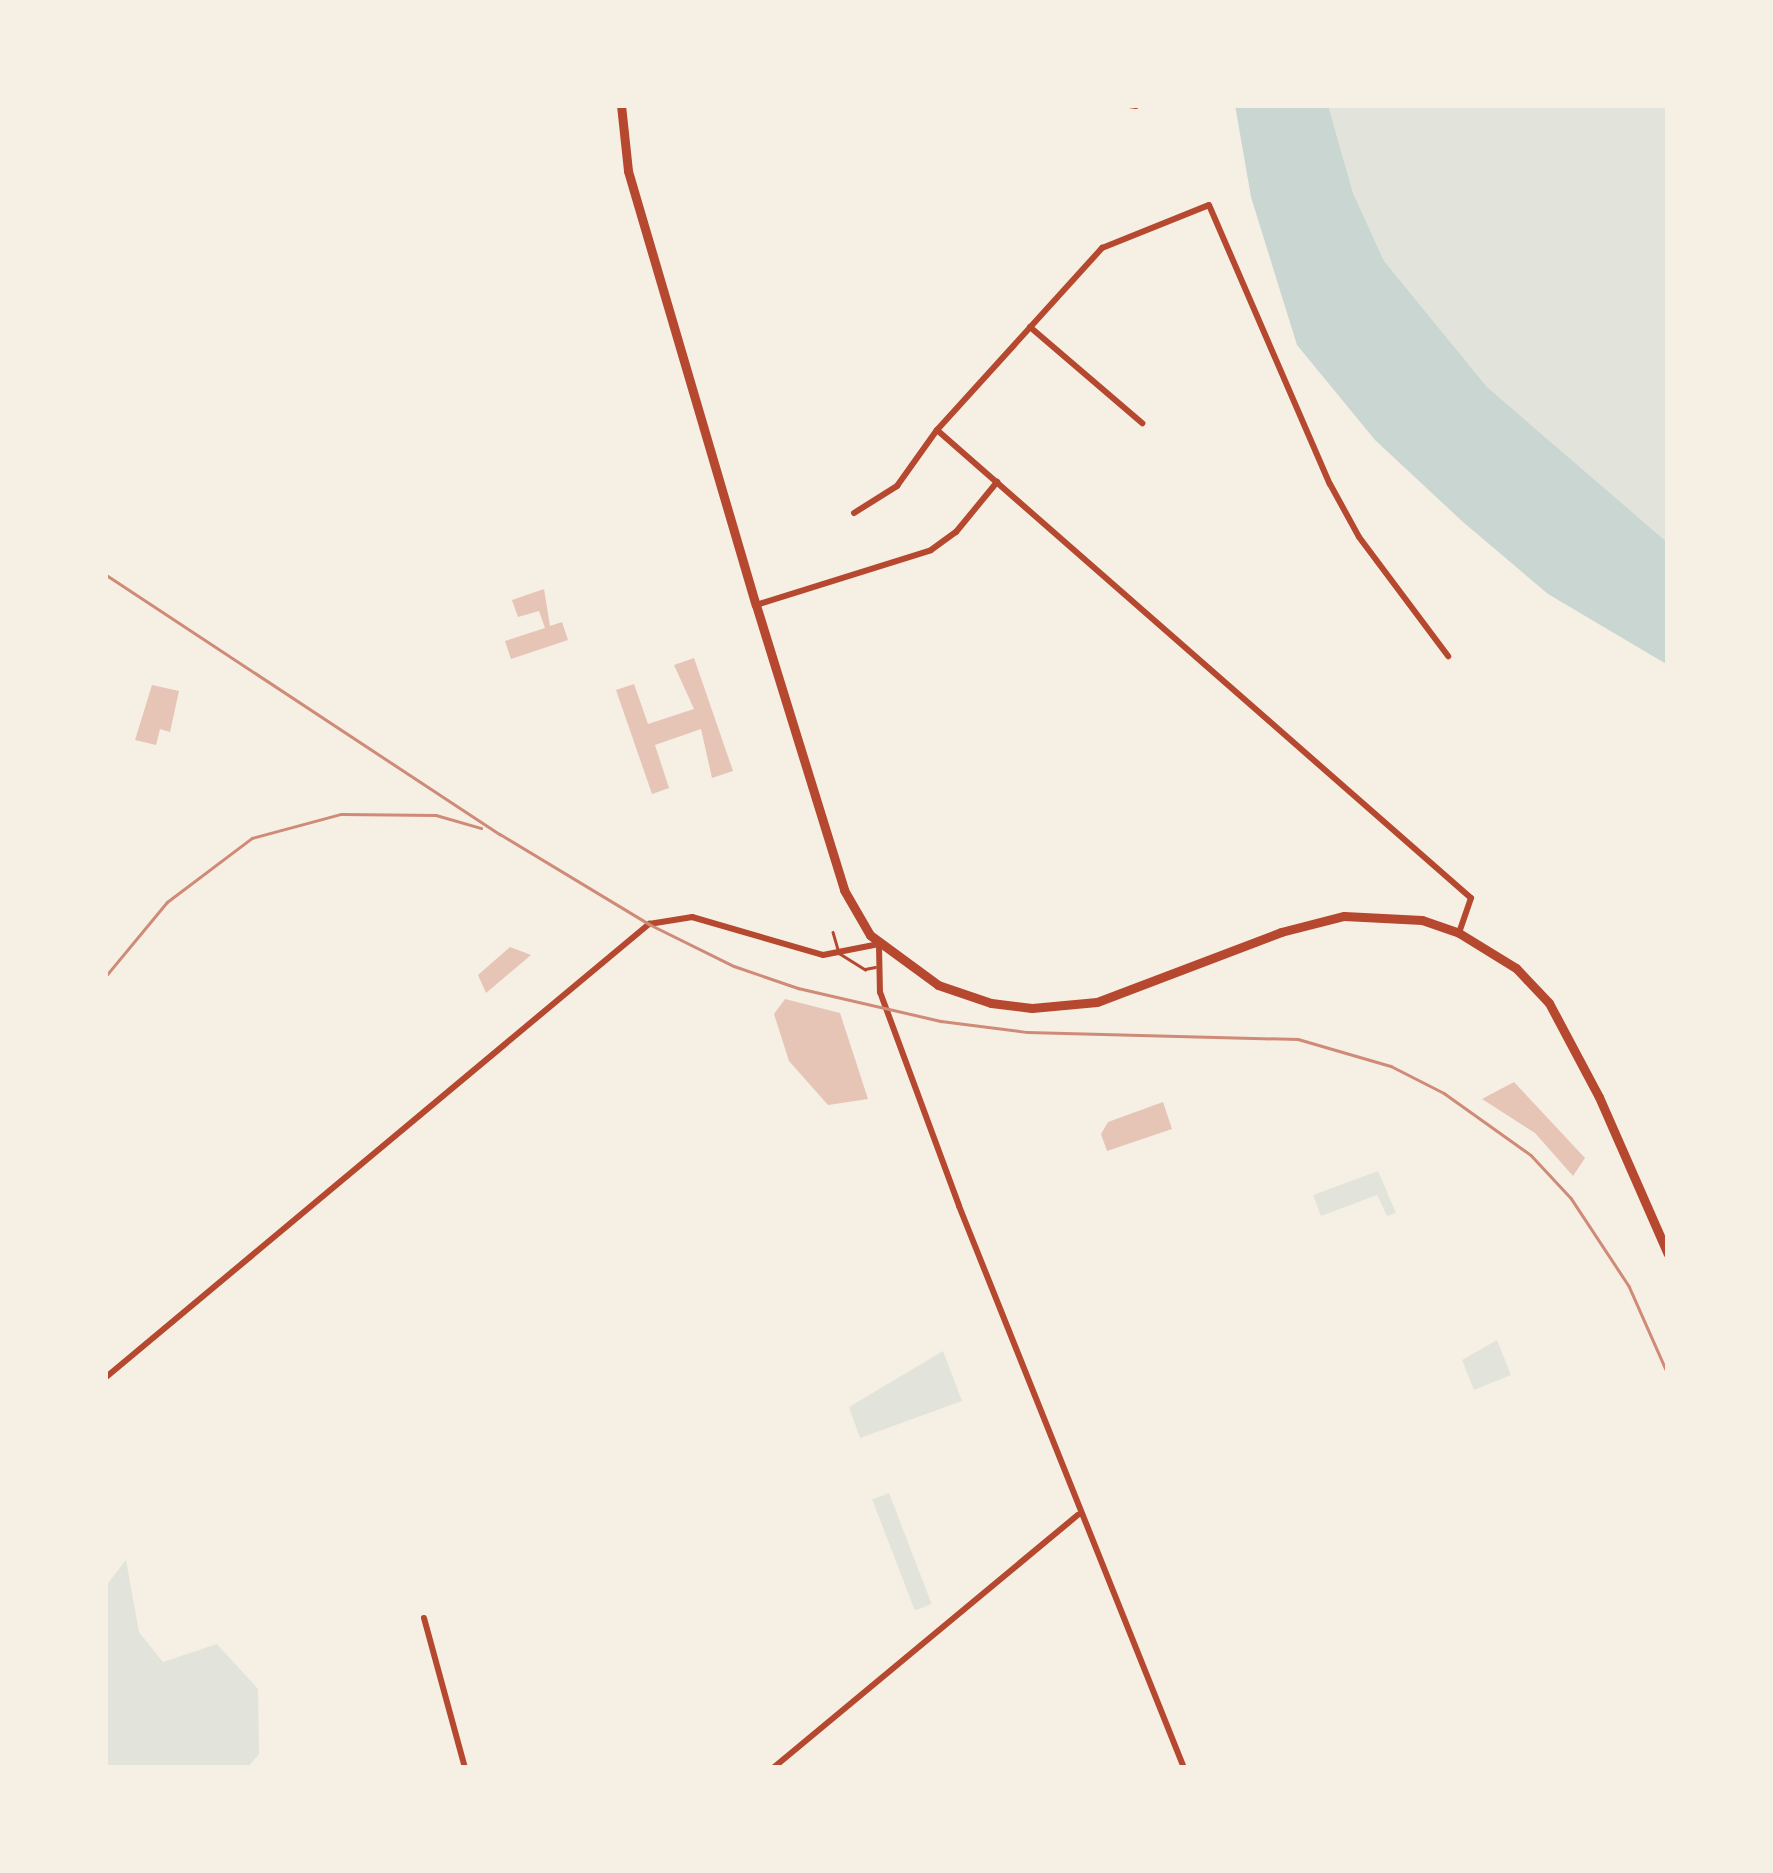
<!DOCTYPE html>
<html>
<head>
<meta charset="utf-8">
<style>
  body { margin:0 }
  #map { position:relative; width:1773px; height:1873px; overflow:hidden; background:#f6efe4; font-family:"DejaVu Sans",sans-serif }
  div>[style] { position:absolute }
  .green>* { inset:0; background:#e2e4dc; transform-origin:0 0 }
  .water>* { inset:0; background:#c9d6d2 }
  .building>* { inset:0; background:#e6c5b7 }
  .service>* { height:2.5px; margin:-1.25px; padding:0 1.25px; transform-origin:1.25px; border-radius:1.25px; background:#b5482f }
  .minor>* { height:6px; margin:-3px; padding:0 3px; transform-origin:3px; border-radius:3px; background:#b5482f }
  .secondary>* { height:9px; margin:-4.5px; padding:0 4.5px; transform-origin:4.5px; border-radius:4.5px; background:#b5482f }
  .rail>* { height:2.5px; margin:-1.25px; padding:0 1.25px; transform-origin:1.25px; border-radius:1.25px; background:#cf8b77 }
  span { translate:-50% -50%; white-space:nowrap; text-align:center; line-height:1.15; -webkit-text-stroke:9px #f6efe4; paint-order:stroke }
  .frame { position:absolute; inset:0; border:108px solid #f6efe4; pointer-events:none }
</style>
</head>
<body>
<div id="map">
  <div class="green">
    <i style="clip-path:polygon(1328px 105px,1668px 105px,1668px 543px,1487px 387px,1384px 261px,1353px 193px)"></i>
    <i style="clip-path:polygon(1378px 1171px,1396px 1213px,1387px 1216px,1377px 1195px,1321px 1216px,1313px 1195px)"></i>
    <i style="clip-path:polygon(1497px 1340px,1511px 1375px,1474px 1390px,1462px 1360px)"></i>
    <i style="clip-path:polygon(943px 1351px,962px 1401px,860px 1438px,849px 1407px)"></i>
    <i style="left:889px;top:1493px;width:119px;height:18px;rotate:69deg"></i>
    <i style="clip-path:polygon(126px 1560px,139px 1632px,163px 1662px,217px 1644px,258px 1689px,259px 1754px,247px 1768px,105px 1768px,105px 1587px)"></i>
  </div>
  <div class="water">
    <i style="clip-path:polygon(1235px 105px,1328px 105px,1353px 193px,1384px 261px,1487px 387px,1668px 543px,1668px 665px,1548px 594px,1463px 522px,1375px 440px,1297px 345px,1251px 197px)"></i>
  </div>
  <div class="building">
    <i style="clip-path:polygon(544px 589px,550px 626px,562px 622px,568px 640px,511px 659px,505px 641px,545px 628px,539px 611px,518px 617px,512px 600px)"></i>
    <i style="clip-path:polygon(694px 658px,733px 771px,712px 778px,701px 729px,655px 745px,669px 788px,652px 794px,616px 690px,634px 684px,648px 724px,694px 709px,674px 665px)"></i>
    <i style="clip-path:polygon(152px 685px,179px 691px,170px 732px,160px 729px,156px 745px,135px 740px)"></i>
    <i style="clip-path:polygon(510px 947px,531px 955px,486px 993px,478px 975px)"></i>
    <i style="clip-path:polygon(785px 999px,840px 1013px,868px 1099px,828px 1105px,789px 1061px,774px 1014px)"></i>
    <i style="clip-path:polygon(1514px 1082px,1585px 1158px,1573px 1176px,1535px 1133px,1482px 1099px)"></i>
    <i style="clip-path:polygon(1163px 1102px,1172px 1129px,1107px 1151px,1101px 1134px,1108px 1122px)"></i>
  </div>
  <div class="service">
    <i style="left:833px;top:932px;width:22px;rotate:74deg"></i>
    <i style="left:839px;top:953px;width:31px;rotate:32deg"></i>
    <i style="left:865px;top:969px;width:10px;rotate:-11deg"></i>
  </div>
  <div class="minor">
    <i style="left:1129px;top:105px;width:7px;rotate:8deg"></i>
    <i style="left:1030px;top:327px;width:148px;rotate:40.6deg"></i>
    <i style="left:937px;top:430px;width:710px;rotate:41.23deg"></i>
    <i style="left:1471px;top:898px;width:37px;rotate:109deg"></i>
    <i style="left:854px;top:513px;width:51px;rotate:-32.1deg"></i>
    <i style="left:897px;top:486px;width:69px;rotate:-54.5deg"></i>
    <i style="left:937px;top:430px;width:246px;rotate:-47.8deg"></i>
    <i style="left:1102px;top:248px;width:115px;rotate:-21.9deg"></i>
    <i style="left:1209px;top:205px;width:304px;rotate:66.6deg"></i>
    <i style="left:1330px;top:484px;width:60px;rotate:61.3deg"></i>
    <i style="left:1359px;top:537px;width:149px;rotate:53.2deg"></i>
    <i style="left:756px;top:605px;width:183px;rotate:-17.4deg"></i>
    <i style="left:931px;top:550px;width:31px;rotate:-36deg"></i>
    <i style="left:956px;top:532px;width:65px;rotate:-50.6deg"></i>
    <i style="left:879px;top:946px;width:46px;rotate:88.8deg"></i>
    <i style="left:880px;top:992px;width:228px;rotate:69.7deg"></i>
    <i style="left:959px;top:1206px;width:605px;rotate:68.18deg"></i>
    <i style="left:105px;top:1378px;width:709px;rotate:-39.85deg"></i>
    <i style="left:649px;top:924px;width:44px;rotate:-9.2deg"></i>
    <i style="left:692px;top:917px;width:136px;rotate:16.2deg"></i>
    <i style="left:823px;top:955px;width:57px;rotate:-11.1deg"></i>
    <i style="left:424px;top:1618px;width:156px;rotate:74.7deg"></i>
    <i style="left:773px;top:1768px;width:396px;rotate:-39.7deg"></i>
  </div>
  <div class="secondary">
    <i style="left:621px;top:105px;width:66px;rotate:83.9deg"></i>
    <i style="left:628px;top:171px;width:452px;rotate:73.6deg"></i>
    <i style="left:756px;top:605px;width:298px;rotate:72.8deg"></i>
    <i style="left:844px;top:890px;width:52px;rotate:60deg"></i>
    <i style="left:870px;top:935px;width:84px;rotate:36.3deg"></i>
    <i style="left:938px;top:985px;width:56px;rotate:18.8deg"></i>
    <i style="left:991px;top:1003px;width:41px;rotate:7deg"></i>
    <i style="left:1032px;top:1008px;width:65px;rotate:-5.3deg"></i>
    <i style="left:1097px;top:1002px;width:197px;rotate:-20.8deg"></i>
    <i style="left:1281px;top:932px;width:65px;rotate:-14.3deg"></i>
    <i style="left:1344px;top:916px;width:78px;rotate:2.9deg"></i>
    <i style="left:1422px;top:920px;width:39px;rotate:19deg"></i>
    <i style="left:1459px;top:933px;width:67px;rotate:31.6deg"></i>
    <i style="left:1516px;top:968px;width:48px;rotate:46.7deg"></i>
    <i style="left:1549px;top:1003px;width:106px;rotate:62deg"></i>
    <i style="left:1599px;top:1097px;width:171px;rotate:66.3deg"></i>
  </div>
  <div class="rail">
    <i style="left:105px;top:574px;width:473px;rotate:33.4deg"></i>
    <i style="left:500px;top:834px;width:174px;rotate:31.1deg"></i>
    <i style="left:649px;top:924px;width:95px;rotate:26.3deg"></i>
    <i style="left:734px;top:966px;width:68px;rotate:19deg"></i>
    <i style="left:798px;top:988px;width:147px;rotate:13deg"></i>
    <i style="left:941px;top:1021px;width:87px;rotate:7.3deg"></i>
    <i style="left:1027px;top:1032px;width:271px;rotate:1.5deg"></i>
    <i style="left:1298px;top:1039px;width:97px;rotate:16.2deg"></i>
    <i style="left:1391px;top:1066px;width:59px;rotate:27deg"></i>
    <i style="left:1444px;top:1093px;width:107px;rotate:35.5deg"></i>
    <i style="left:1531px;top:1155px;width:59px;rotate:47.1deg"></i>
    <i style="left:1571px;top:1198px;width:105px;rotate:56.6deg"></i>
    <i style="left:1629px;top:1286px;width:96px;rotate:66.1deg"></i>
    <i style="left:105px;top:977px;width:97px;rotate:-50.4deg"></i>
    <i style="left:167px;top:902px;width:106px;rotate:-37deg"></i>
    <i style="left:252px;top:838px;width:92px;rotate:-15.1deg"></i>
    <i style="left:341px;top:814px;width:95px;rotate:0.6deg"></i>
    <i style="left:436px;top:815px;width:47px;rotate:16.1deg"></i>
  </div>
  <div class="frame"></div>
</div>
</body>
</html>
